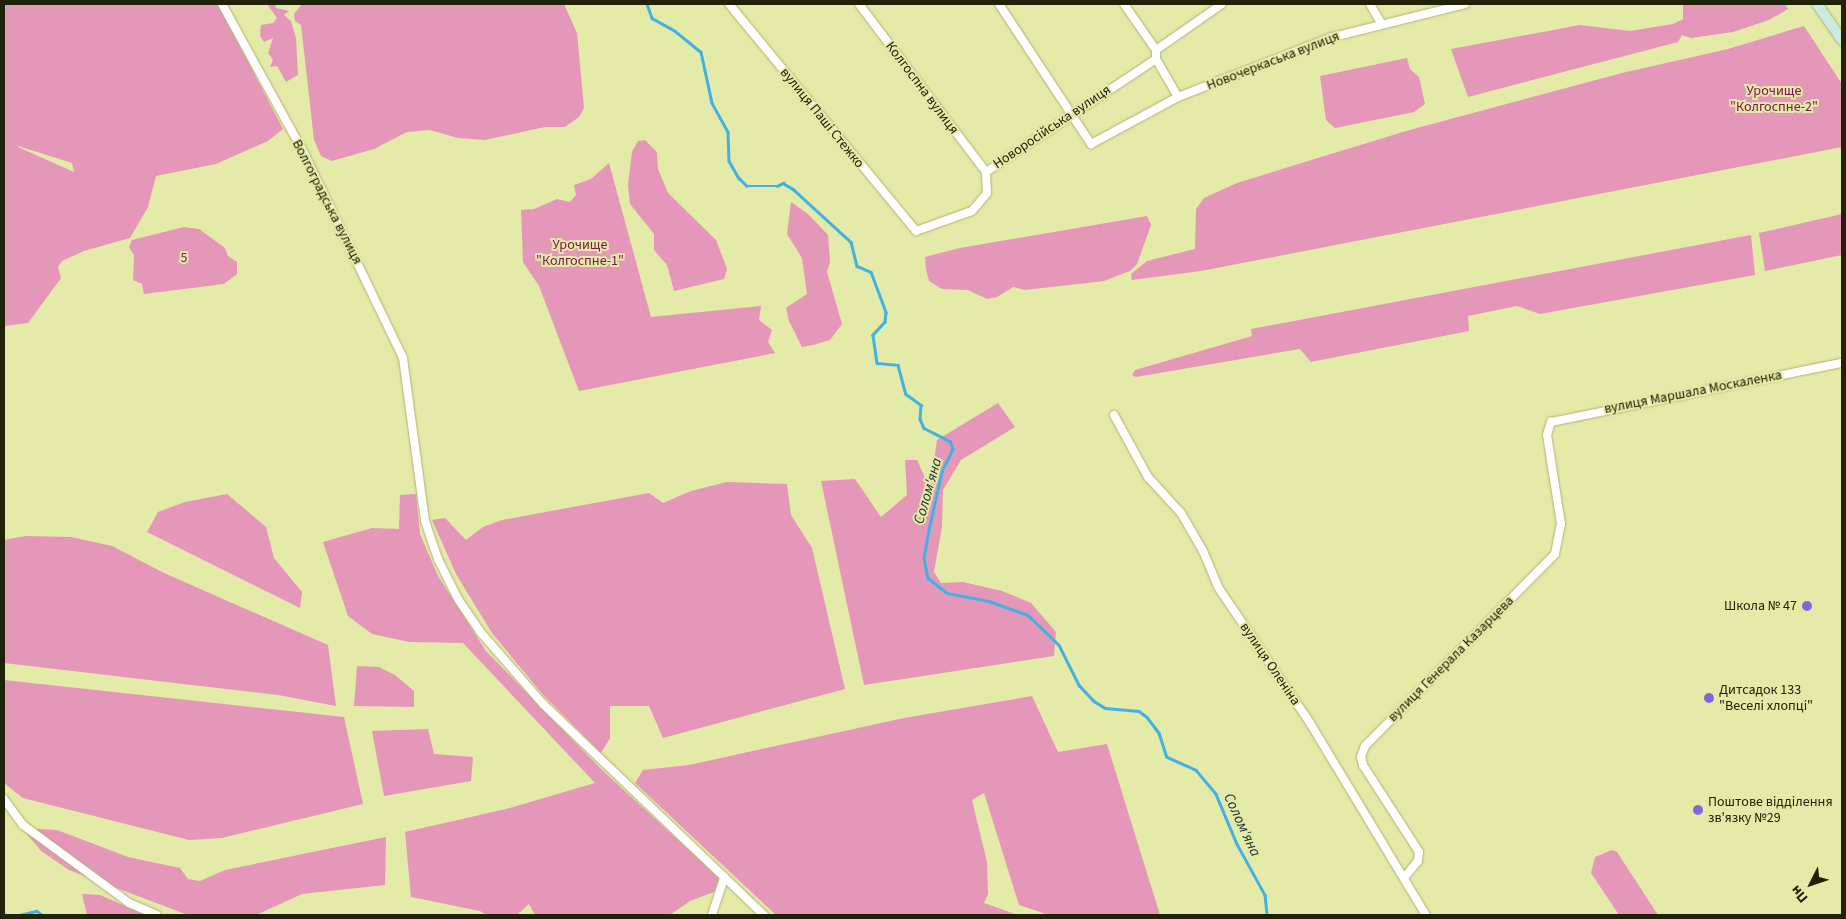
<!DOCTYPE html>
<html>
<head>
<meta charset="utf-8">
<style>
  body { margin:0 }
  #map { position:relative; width:1846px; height:919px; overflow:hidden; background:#e4eaa7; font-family:"Source Sans 3",sans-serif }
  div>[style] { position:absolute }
  .green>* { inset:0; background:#e597b9 }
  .stream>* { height:2.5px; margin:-1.25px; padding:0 1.25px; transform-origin:1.25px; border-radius:1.25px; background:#42b1e3 }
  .roads { filter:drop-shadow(0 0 1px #b0b473) drop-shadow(0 0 1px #b0b473) }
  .street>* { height:8px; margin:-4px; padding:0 4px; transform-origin:4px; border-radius:4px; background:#fff }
  .secondary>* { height:10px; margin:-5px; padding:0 5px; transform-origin:5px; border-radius:5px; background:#c9ebe2 }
  .dots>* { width:14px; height:14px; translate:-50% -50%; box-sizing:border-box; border:2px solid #e4eaa7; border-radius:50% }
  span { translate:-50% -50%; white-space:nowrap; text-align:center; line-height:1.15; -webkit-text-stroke:4px #e4eaa7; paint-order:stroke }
  .street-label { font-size:14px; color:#202207 }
  .park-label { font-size:14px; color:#811352 }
  .poi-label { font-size:14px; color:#202207 }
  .right { translate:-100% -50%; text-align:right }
  .left { translate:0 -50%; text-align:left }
  .water-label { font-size:15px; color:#192c36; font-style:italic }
  .frame { position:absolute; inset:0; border:5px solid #202207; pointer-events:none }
  .north { position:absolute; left:1786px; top:859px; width:50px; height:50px; -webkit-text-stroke:4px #e4eaa7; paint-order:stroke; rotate:229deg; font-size:14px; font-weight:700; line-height:20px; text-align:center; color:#202207 }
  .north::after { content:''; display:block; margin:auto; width:18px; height:22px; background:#202207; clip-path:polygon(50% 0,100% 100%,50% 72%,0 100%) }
</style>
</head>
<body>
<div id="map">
  <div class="green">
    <i style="clip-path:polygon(evenodd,4px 4px,218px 4px,283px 129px,268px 141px,216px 164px,156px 176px,148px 207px,130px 238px,84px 251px,62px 261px,58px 267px,61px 278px,28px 323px,4px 326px,4px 4px,18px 146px,72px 163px,74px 172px,18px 147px,18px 146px)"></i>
    <i style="clip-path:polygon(267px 4px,275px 4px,276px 8px,289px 11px,284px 15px,291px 21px,296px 38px,298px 75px,286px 82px,277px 66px,270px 67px,273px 60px,268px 53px,273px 38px,264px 42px,260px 36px,261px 25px,273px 23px,277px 18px)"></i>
    <i style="clip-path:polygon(302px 4px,564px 4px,577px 33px,584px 108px,579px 117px,565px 127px,545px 127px,485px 140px,458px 138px,430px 130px,407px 132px,374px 149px,332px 161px,321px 156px,314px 140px,301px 25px,295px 21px,294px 14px)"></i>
    <i style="clip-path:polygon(1683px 4px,1785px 4px,1788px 9px,1769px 20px,1733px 32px,1691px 38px,1682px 35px,1678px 42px,1468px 97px,1451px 49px,1580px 25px,1630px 31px,1673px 24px,1683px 19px)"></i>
    <i style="clip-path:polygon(1804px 26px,1842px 84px,1842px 147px,1201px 271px,1132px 280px,1131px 274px,1147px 261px,1195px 249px,1196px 209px,1204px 198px,1237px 183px,1406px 131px,1622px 73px,1728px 49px)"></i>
    <i style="clip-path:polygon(1407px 58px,1410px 69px,1419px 77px,1425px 104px,1414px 112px,1335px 128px,1326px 120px,1320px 76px)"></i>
    <i style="clip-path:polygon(645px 140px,657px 152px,658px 169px,668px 193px,716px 240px,727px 269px,724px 279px,674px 291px,667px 265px,654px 250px,654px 234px,630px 204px,628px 185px,632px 152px,638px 141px)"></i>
    <i style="clip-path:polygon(609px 163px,651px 317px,761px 306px,759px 320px,772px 330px,768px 342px,775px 353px,579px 391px,539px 286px,523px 262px,521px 210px,534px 209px,557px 199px,570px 202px,576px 195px,574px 185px,591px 179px)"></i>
    <i style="clip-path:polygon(791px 202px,808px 214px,828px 235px,830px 262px,827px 272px,842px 324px,830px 340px,813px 345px,802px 347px,789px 321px,786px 308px,807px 294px,802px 258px,787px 234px)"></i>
    <i style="clip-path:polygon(1842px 214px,1842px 255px,1765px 271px,1759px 233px)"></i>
    <i style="clip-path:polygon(1147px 216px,1151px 225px,1137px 264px,1130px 271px,1104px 281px,1025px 290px,1013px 287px,997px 297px,987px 299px,968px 290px,942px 289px,929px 281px,926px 269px,925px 257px,960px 248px)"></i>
    <i style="clip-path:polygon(184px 227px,199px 229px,225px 248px,228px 256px,237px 262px,237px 274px,224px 284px,144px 294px,142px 284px,133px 280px,134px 255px,129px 247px,132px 240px)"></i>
    <i style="clip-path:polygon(1751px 235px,1755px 275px,1540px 314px,1517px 306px,1468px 316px,1469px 331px,1311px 362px,1300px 349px,1136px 377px,1132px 375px,1135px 370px,1252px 336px,1251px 329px)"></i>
    <i style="clip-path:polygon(998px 403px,1015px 427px,961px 460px,943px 490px,942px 527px,934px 572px,941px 583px,963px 582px,1002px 591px,1031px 603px,1056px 632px,1054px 656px,864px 685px,821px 481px,855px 479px,881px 517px,907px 495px,905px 460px,917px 460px,930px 488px,937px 440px)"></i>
    <i style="clip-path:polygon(727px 482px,787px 484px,791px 515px,812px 548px,845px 689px,663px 738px,649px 706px,610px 706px,610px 738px,601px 753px,544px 696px,492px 633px,456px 574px,432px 520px,445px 518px,466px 540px,483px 527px,502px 520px,649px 493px,663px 503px,691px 491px)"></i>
    <i style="clip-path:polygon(227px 494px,266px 527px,274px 558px,302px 592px,300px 608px,147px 532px,158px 512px,185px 502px)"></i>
    <i style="clip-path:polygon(416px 494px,420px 534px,438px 576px,486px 651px,601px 769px,719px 878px,714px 892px,690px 901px,670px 915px,535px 915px,529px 904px,517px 915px,486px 915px,480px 911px,411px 897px,405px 832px,506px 809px,595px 783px,463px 643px,409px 642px,372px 634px,348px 616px,323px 542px,372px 528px,399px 529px,400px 495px)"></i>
    <i style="clip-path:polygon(26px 536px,71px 537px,112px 546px,164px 573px,328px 645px,336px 706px,278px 695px,4px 663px,4px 540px)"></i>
    <i style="clip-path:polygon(357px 666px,379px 667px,395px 675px,414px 691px,414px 707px,354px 706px)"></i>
    <i style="clip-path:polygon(4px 680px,344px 717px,363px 804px,222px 838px,189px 840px,23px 798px,4px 783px)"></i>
    <i style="clip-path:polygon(1032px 696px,1058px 752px,1107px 744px,1160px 915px,1049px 915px,1019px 905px,984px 793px,972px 800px,987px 862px,988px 894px,984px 903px,1018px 915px,776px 915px,635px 783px,643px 770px,689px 765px,904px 718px)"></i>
    <i style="clip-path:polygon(428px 729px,434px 754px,473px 757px,471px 781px,384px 796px,372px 731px)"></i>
    <i style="clip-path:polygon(22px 828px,57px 830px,128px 857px,180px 868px,188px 879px,200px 881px,225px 870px,386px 837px,385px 885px,302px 894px,256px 915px,188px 915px,69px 870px,41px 851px)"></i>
    <i style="clip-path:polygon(1612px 850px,1617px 852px,1658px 915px,1619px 915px,1591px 873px,1595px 857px)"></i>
    <i style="clip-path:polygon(82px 894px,100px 895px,146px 915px,87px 915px)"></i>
  </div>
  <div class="stream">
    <i style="left:647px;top:4px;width:15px;rotate:70deg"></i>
    <i style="left:652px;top:18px;width:26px;rotate:29deg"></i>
    <i style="left:675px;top:31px;width:33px;rotate:39deg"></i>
    <i style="left:701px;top:52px;width:52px;rotate:77.8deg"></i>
    <i style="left:712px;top:103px;width:33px;rotate:61deg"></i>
    <i style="left:728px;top:132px;width:29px;rotate:88deg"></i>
    <i style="left:729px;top:161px;width:20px;rotate:60deg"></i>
    <i style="left:739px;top:178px;width:11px;rotate:45deg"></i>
    <i style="left:747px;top:186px;width:30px"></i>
    <i style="left:777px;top:186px;width:7px;rotate:-27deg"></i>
    <i style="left:783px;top:183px;width:12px;rotate:31deg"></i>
    <i style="left:793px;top:189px;width:79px;rotate:42.4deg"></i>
    <i style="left:851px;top:242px;width:25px;rotate:76deg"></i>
    <i style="left:857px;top:266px;width:15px;rotate:23deg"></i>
    <i style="left:871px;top:272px;width:43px;rotate:69.4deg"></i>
    <i style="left:886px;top:312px;width:10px;rotate:96deg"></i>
    <i style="left:885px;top:322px;width:18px;rotate:133deg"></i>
    <i style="left:873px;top:335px;width:28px;rotate:82deg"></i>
    <i style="left:877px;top:363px;width:21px;rotate:5deg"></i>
    <i style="left:898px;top:365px;width:30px;rotate:75deg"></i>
    <i style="left:906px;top:394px;width:19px;rotate:36deg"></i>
    <i style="left:921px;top:405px;width:14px;rotate:94deg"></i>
    <i style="left:920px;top:419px;width:10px;rotate:66deg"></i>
    <i style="left:924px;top:428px;width:29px;rotate:27deg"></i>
    <i style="left:950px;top:441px;width:9px;rotate:69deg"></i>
    <i style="left:953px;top:449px;width:25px;rotate:116deg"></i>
    <i style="left:942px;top:472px;width:59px;rotate:102.6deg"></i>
    <i style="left:929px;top:530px;width:28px;rotate:100deg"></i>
    <i style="left:924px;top:558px;width:20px;rotate:79deg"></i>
    <i style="left:928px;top:578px;width:24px;rotate:38deg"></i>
    <i style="left:947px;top:593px;width:43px;rotate:10.8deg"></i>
    <i style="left:989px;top:601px;width:41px;rotate:19.7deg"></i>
    <i style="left:1028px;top:615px;width:43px;rotate:44.1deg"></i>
    <i style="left:1059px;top:645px;width:45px;rotate:63.4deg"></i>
    <i style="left:1079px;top:685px;width:22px;rotate:47deg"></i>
    <i style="left:1094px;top:701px;width:13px;rotate:32deg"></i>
    <i style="left:1105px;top:708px;width:34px;rotate:5deg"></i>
    <i style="left:1139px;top:711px;width:10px;rotate:37deg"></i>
    <i style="left:1147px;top:717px;width:20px;rotate:53deg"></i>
    <i style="left:1159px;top:733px;width:25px;rotate:72deg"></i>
    <i style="left:1167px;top:757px;width:32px;rotate:24deg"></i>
    <i style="left:1196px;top:770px;width:31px;rotate:50deg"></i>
    <i style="left:1216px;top:794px;width:54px;rotate:67.2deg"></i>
    <i style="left:1237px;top:844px;width:58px;rotate:61.2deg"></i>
    <i style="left:1265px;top:895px;width:20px;rotate:84deg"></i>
    <i style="left:4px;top:914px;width:2px;rotate:27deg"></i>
    <i style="left:19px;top:915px;width:18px;rotate:-13deg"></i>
    <i style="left:37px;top:911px;width:6px;rotate:39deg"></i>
  </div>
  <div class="roads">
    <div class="street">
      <i style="left:222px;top:4px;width:172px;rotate:61.2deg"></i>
      <i style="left:305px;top:155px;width:225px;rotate:64.2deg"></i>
      <i style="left:403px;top:358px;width:164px;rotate:82.3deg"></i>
      <i style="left:425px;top:521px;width:40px;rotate:71.1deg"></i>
      <i style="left:438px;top:559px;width:45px;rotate:63.4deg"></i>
      <i style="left:458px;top:599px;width:42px;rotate:55.6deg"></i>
      <i style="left:482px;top:634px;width:93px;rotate:48.9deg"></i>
      <i style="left:543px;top:704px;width:306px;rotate:43.7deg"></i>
      <i style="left:729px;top:4px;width:294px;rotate:50.5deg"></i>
      <i style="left:916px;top:231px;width:59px;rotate:-19.7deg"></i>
      <i style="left:972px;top:211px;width:23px;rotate:-50deg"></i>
      <i style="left:987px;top:193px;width:21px;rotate:-93deg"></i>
      <i style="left:986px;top:172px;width:204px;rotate:-33.6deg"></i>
      <i style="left:859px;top:4px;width:211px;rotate:52.9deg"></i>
      <i style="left:999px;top:4px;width:168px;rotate:56.7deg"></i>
      <i style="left:1091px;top:144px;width:99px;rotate:-28.4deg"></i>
      <i style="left:1178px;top:97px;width:162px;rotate:-21.3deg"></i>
      <i style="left:1329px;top:38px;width:140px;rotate:-14deg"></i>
      <i style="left:1124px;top:4px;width:56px;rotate:55.2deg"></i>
      <i style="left:1156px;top:50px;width:9px;rotate:90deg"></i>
      <i style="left:1156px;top:59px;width:44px;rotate:59.9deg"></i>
      <i style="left:1370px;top:4px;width:22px;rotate:60deg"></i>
      <i style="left:1156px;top:50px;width:80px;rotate:-34.9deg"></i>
      <i style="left:1114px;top:415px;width:71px;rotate:61.3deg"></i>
      <i style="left:1148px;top:477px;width:49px;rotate:47.5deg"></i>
      <i style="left:1181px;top:513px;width:44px;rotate:59.9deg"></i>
      <i style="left:1203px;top:551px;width:39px;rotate:67deg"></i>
      <i style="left:1218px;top:587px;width:164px;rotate:55.9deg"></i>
      <i style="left:1310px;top:723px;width:224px;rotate:58.9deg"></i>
      <i style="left:4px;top:799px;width:32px;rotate:54deg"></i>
      <i style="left:23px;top:825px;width:132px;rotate:36.3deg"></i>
      <i style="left:129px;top:903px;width:30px;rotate:23deg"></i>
      <i style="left:1404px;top:878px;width:22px;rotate:-51deg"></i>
      <i style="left:1418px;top:861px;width:9px;rotate:-84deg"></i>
      <i style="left:1419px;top:852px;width:103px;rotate:-122.8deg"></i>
      <i style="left:1363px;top:765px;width:8px;rotate:-104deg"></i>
      <i style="left:1361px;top:757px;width:12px;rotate:-70deg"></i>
      <i style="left:1365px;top:746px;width:270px;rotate:-45.3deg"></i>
      <i style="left:1555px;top:554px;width:31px;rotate:-79deg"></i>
      <i style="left:1561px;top:524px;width:90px;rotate:-98.9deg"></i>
      <i style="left:1547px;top:435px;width:14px;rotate:-73deg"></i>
      <i style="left:1551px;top:422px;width:297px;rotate:-11.5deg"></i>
      <i style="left:712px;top:915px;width:40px;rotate:-72deg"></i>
    </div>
    <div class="secondary">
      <i style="left:1817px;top:4px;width:44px;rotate:55.2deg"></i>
    </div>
  </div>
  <div class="dots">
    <i style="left:1807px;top:606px;background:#8364df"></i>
    <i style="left:1709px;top:698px;background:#8364df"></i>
    <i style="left:1698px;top:810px;background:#8364df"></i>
  </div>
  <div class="street-label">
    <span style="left:1273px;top:61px;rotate:-21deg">Новочеркаська вулиця</span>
    <span style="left:922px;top:88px;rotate:53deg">Колгоспна вулиця</span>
    <span style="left:822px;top:118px;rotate:51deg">вулиця Паші Стежко</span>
    <span style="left:1052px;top:127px;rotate:-34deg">Новоросійська вулиця</span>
    <span style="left:327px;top:202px;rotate:63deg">Волгоградська вулиця</span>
    <span style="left:1693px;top:392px;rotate:-11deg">вулиця Маршала Москаленка</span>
    <span style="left:1451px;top:659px;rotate:-45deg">вулиця Генерала Казарцева</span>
    <span style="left:1270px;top:664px;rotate:56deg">вулиця Оленіна</span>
  </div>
  <div class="park-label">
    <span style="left:1774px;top:99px">Урочище<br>"Колгоспне-2"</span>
    <span style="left:580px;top:253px">Урочище<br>"Колгоспне-1"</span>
    <span style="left:184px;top:258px">5</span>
  </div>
  <div class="poi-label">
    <span class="right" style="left:1797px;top:606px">Школа № 47</span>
    <span class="left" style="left:1719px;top:698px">Дитсадок 133<br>"Веселі хлопці"</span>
    <span class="left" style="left:1708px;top:810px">Поштове відділення<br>зв'язку №29</span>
  </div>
  <div class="water-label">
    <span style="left:928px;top:491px;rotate:-74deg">Солом'яна</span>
    <span style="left:1242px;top:825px;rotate:65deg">Солом'яна</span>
  </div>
  <div class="frame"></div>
  <div class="north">Пн</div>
</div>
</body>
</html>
